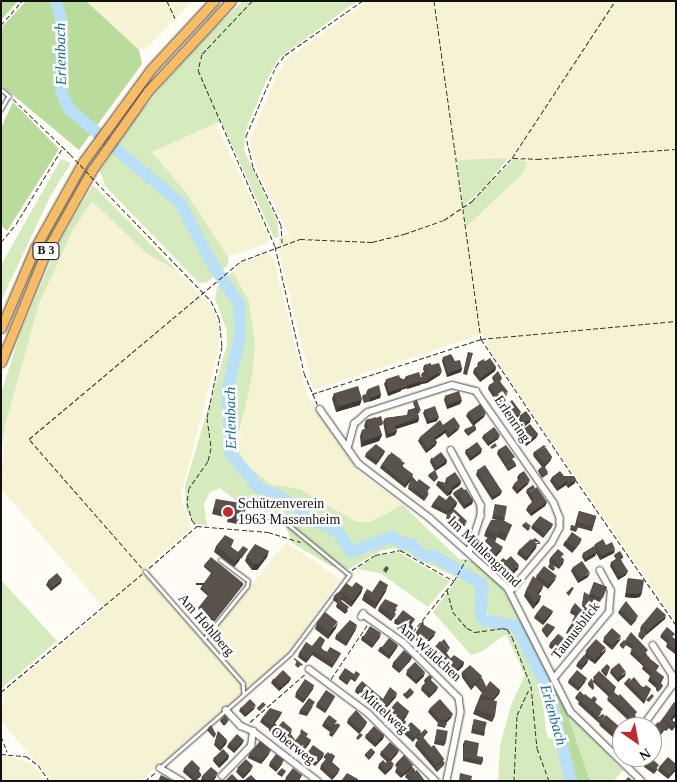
<!DOCTYPE html>
<html>
<head>
<meta charset="utf-8">
<style>
  body { margin:0 }
  #map { position:relative; width:677px; height:782px; overflow:hidden; background:#fffdf5; font-family:"Times New Roman",serif }
  div>[style] { position:absolute }
  .farmland>* { inset:0; background:#f6f3d4 }
  .green>* { inset:0; background:#d5ebbd }
  .forest>* { inset:0; background:#b9dc9c }
  .river>* { height:12px; margin:-6px; padding:0 6px; transform-origin:6px; border-radius:6px; background:#b9e0f7 }
  .path>* { height:1px; margin-top:-0.5px; transform-origin:0; background:repeating-linear-gradient(90deg,#333 0 5px,transparent 0 7.5px) }
  .roads { filter:drop-shadow(0 0 1px #444) drop-shadow(0 0 1px #444) }
  .service>* { height:2.5px; margin:-1.25px; padding:0 1.25px; transform-origin:1.25px; border-radius:1.25px; background:#fff }
  .minor>* { height:5.5px; margin:-2.75px; padding:0 2.75px; transform-origin:2.75px; border-radius:2.75px; background:#fff }
  .trunk>* { height:9px; margin:-4.5px; padding:0 4.5px; transform-origin:4.5px; border-radius:4.5px; background:#f7bc64 }
  .path-bridge>* { height:1px; margin-top:-0.5px; transform-origin:0; background:repeating-linear-gradient(90deg,#333 0 5px,transparent 0 7.5px) }
  .wall>* { inset:0; background:#4d4742; transform-origin:0 0 }
  .shaded-wall>* { inset:0; background:#3f3936; transform-origin:0 0 }
  .building>* { inset:0; background:#5a524d; transform-origin:0 0 }
  .dots>* { width:14px; height:14px; translate:-50% -50%; box-sizing:border-box; border:2px solid #fff; border-radius:50% }
  span { translate:-50% -50%; white-space:nowrap; text-align:center; line-height:1.15; -webkit-text-stroke:5px #fff; paint-order:stroke }
  .shield-label span { padding:1px 4px; background:#fff; border:1px solid; border-radius:4px; -webkit-text-stroke-width:0 }
  .shield-label { font-size:12px; color:#111; font-weight:700 }
  .street-label { font-size:14px; color:#111 }
  .poi-label { font-size:14px; color:#111 }
  .left { translate:0 -50%; text-align:left }
  .water-label { font-size:15px; color:#1768a6; font-style:italic }
  .frame { position:absolute; inset:0; border:2px solid #111; pointer-events:none }
  .north { position:absolute; left:612px; top:717px; width:50px; height:50px; box-sizing:border-box; background:#fff; border:1px solid #a0a0a0; border-radius:50%; rotate:147deg; font-size:14px; font-weight:700; line-height:20px; text-align:center; color:#111 }
  .north::after { content:''; display:block; margin:auto; width:18px; height:22px; background:#c4262e; clip-path:polygon(50% 0,100% 100%,50% 72%,0 100%) }
</style>
</head>
<body>
<div id="map">
  <div class="farmland">
    <i style="clip-path:polygon(86px 1px,192px 1px,147px 48px,139px 50px)"></i>
    <i style="clip-path:polygon(evenodd,368px 1px,676px 1px,676px 622px,487px 348px,482px 334px,313px 390px,278px 249px,279px 237px,289px 234px,260px 177px,249px 141px,279px 71px,289px 57px,368px 1px,508px 158px,527px 163px,466px 227px,457px 160px,508px 158px)"></i>
    <i style="clip-path:polygon(216px 123px,268px 236px,269px 243px,227px 257px,188px 195px,152px 152px)"></i>
    <i style="clip-path:polygon(92px 200px,147px 254px,177px 271px,209px 303px,218px 321px,219px 339px,215px 364px,181px 495px,191px 528px,142px 571px,204px 643px,286px 542px,340px 579px,287px 654px,141px 781px,52px 781px,1px 721px,4px 692px,105px 609px,1px 489px,5px 426px,39px 304px,73px 230px)"></i>
    <i style="clip-path:polygon(267px 253px,274px 259px,307px 395px,359px 472px,403px 505px,370px 522px,357px 522px,300px 489px,270px 484px,244px 462px,238px 448px,255px 343px,249px 301px,233px 272px,243px 263px)"></i>
    <i style="clip-path:polygon(8px 755px,33px 764px,45px 781px,2px 781px,1px 758px)"></i>
  </div>
  <div class="green">
    <i style="clip-path:polygon(243px 1px,357px 1px,279px 58px,265px 83px,245px 132px,244px 150px,277px 221px,279px 237px,274px 238px,221px 121px,152px 152px,188px 195px,229px 259px,227px 266px,207px 282px,199px 283px,105px 186px,100px 171px,135px 119px,159px 90px,206px 37px)"></i>
    <i style="clip-path:polygon(508px 158px,487px 185px,463px 206px,457px 160px)"></i>
    <i style="clip-path:polygon(61px 159px,71px 163px,50px 197px,1px 301px,1px 265px)"></i>
    <i style="clip-path:polygon(514px 159px,527px 162px,523px 173px,466px 227px,463px 210px)"></i>
    <i style="clip-path:polygon(93px 185px,177px 271px,147px 254px,92px 201px,73px 230px,39px 304px,5px 426px,1px 455px,1px 394px,19px 337px,58px 244px)"></i>
    <i style="clip-path:polygon(233px 272px,249px 301px,255px 343px,252px 377px,239px 433px,238px 448px,244px 462px,270px 484px,300px 489px,357px 522px,370px 522px,403px 505px,459px 559px,473px 561px,501px 586px,524px 623px,520px 628px,515px 623px,491px 619px,485px 608px,487px 588px,475px 582px,479px 591px,477px 614px,482px 622px,511px 626px,516px 632px,546px 693px,543px 702px,546px 732px,549px 738px,557px 740px,566px 781px,498px 781px,500px 746px,511px 705px,525px 675px,506px 634px,483px 651px,471px 655px,433px 612px,458px 578px,395px 548px,380px 551px,349px 569px,331px 566px,292px 543px,284px 520px,257px 508px,242px 505px,220px 488px,210px 492px,204px 504px,207px 526px,195px 523px,186px 510px,185px 486px,227px 345px,227px 331px,215px 299px,217px 287px)"></i>
    <i style="clip-path:polygon(398px 552px,450px 581px,428px 607px,380px 573px,357px 569px,375px 556px)"></i>
    <i style="clip-path:polygon(1px 580px,57px 641px,1px 689px)"></i>
    <i style="clip-path:polygon(566px 710px,623px 770px,614px 781px,590px 781px)"></i>
  </div>
  <div class="forest">
    <i style="clip-path:polygon(1px 1px,18px 1px,1px 20px)"></i>
    <i style="clip-path:polygon(26px 1px,86px 1px,139px 50px,142px 64px,79px 150px,1px 85px,1px 28px)"></i>
    <i style="clip-path:polygon(13px 102px,59px 149px,7px 231px,1px 225px,1px 128px)"></i>
    <i style="clip-path:polygon(524px 623px,566px 710px,590px 781px,574px 781px,550px 689px,520px 628px)"></i>
  </div>
  <div class="river">
    <i style="left:56px;top:1px;width:23px;rotate:75deg"></i>
    <i style="left:62px;top:23px;width:68px;rotate:90.8deg"></i>
    <i style="left:61px;top:91px;width:20px;rotate:66deg"></i>
    <i style="left:69px;top:109px;width:145px;rotate:40.3deg"></i>
    <i style="left:180px;top:203px;width:70px;rotate:62deg"></i>
    <i style="left:213px;top:265px;width:47px;rotate:56.3deg"></i>
    <i style="left:239px;top:304px;width:34px;rotate:88deg"></i>
    <i style="left:240px;top:338px;width:56px;rotate:103.5deg"></i>
    <i style="left:227px;top:392px;width:61px;rotate:87.2deg"></i>
    <i style="left:230px;top:453px;width:45px;rotate:50.4deg"></i>
    <i style="left:259px;top:488px;width:22px;rotate:22deg"></i>
    <i style="left:279px;top:496px;width:43px;rotate:35.5deg"></i>
    <i style="left:314px;top:521px;width:16px;rotate:18deg"></i>
    <i style="left:329px;top:526px;width:11px;rotate:34deg"></i>
    <i style="left:338px;top:532px;width:24px;rotate:57deg"></i>
    <i style="left:351px;top:552px;width:44px;rotate:-20.1deg"></i>
    <i style="left:392px;top:537px;width:14px;rotate:30deg"></i>
    <i style="left:404px;top:544px;width:7px"></i>
    <i style="left:411px;top:544px;width:17px;rotate:45deg"></i>
    <i style="left:423px;top:556px;width:11px"></i>
    <i style="left:434px;top:556px;width:56px;rotate:30.3deg"></i>
    <i style="left:482px;top:584px;width:32px;rotate:92deg"></i>
    <i style="left:481px;top:616px;width:5px;rotate:53deg"></i>
    <i style="left:484px;top:620px;width:33px;rotate:11deg"></i>
    <i style="left:516px;top:626px;width:71px;rotate:63.1deg"></i>
    <i style="left:548px;top:689px;width:95px;rotate:76deg"></i>
  </div>
  <div class="path">
    <i style="left:167px;top:1px;width:19px;rotate:65deg"></i>
    <i style="left:252px;top:1px;width:73px;rotate:133.3deg"></i>
    <i style="left:202px;top:54px;width:16px;rotate:104deg"></i>
    <i style="left:198px;top:70px;width:192px;rotate:66.4deg"></i>
    <i style="left:275px;top:246px;width:130px;rotate:77.1deg"></i>
    <i style="left:304px;top:373px;width:34px;rotate:67deg"></i>
    <i style="left:434px;top:1px;width:341px;rotate:82.1deg"></i>
    <i style="left:481px;top:339px;width:165px;rotate:56.1deg"></i>
    <i style="left:1px;top:25px;width:32px;rotate:-49deg"></i>
    <i style="left:13px;top:99px;width:79px;rotate:44deg"></i>
    <i style="left:513px;top:158px;width:24px;rotate:2deg"></i>
    <i style="left:537px;top:159px;width:139px;rotate:-4.1deg"></i>
    <i style="left:101px;top:187px;width:158px;rotate:46deg"></i>
    <i style="left:211px;top:301px;width:19px;rotate:65deg"></i>
    <i style="left:219px;top:318px;width:28px;rotate:84deg"></i>
    <i style="left:222px;top:346px;width:74px;rotate:101.8deg"></i>
    <i style="left:207px;top:418px;width:30px;rotate:82deg"></i>
    <i style="left:211px;top:448px;width:13px;rotate:103deg"></i>
    <i style="left:208px;top:461px;width:33px;rotate:125deg"></i>
    <i style="left:189px;top:488px;width:15px;rotate:98deg"></i>
    <i style="left:187px;top:503px;width:18px;rotate:74deg"></i>
    <i style="left:192px;top:520px;width:8px;rotate:50deg"></i>
    <i style="left:197px;top:526px;width:71px;rotate:4.8deg"></i>
    <i style="left:268px;top:532px;width:34px;rotate:17deg"></i>
    <i style="left:1px;top:242px;width:23px;rotate:-50deg"></i>
    <i style="left:16px;top:224px;width:90px;rotate:-58.6deg"></i>
    <i style="left:282px;top:243px;width:18px;rotate:-93deg"></i>
    <i style="left:281px;top:225px;width:64px;rotate:-115.8deg"></i>
    <i style="left:253px;top:167px;width:32px;rotate:-103deg"></i>
    <i style="left:246px;top:136px;width:76px;rotate:-66.8deg"></i>
    <i style="left:276px;top:66px;width:14px;rotate:-51deg"></i>
    <i style="left:285px;top:55px;width:94px;rotate:-35deg"></i>
    <i style="left:312px;top:394px;width:178px;rotate:-18deg"></i>
    <i style="left:481px;top:339px;width:196px;rotate:-5.3deg"></i>
    <i style="left:575px;top:479px;width:178px;rotate:55.3deg"></i>
    <i style="left:142px;top:568px;width:171px;rotate:-131.2deg"></i>
    <i style="left:29px;top:439px;width:277px;rotate:-40deg"></i>
    <i style="left:241px;top:261px;width:63px;rotate:-20.4deg"></i>
    <i style="left:300px;top:239px;width:72px;rotate:2.4deg"></i>
    <i style="left:372px;top:242px;width:33px;rotate:-14deg"></i>
    <i style="left:404px;top:234px;width:42px;rotate:-19.3deg"></i>
    <i style="left:444px;top:220px;width:34px;rotate:-34deg"></i>
    <i style="left:472px;top:201px;width:59px;rotate:-47.1deg"></i>
    <i style="left:512px;top:158px;width:188px;rotate:-56.7deg"></i>
    <i style="left:149px;top:568px;width:64px;rotate:-41.2deg"></i>
    <i style="left:352px;top:570px;width:27px;rotate:-33deg"></i>
    <i style="left:375px;top:555px;width:25px;rotate:-11deg"></i>
    <i style="left:400px;top:550px;width:62px;rotate:29.9deg"></i>
    <i style="left:447px;top:590px;width:23px;rotate:75deg"></i>
    <i style="left:453px;top:612px;width:21px;rotate:49deg"></i>
    <i style="left:467px;top:628px;width:9px;rotate:27deg"></i>
    <i style="left:475px;top:632px;width:27px;rotate:-8deg"></i>
    <i style="left:502px;top:628px;width:5px;rotate:11deg"></i>
    <i style="left:507px;top:629px;width:9px;rotate:58deg"></i>
    <i style="left:512px;top:637px;width:53px;rotate:68.8deg"></i>
    <i style="left:531px;top:686px;width:62px;rotate:84.5deg"></i>
    <i style="left:537px;top:748px;width:35px;rotate:70deg"></i>
    <i style="left:408px;top:638px;width:73px;rotate:-51.1deg"></i>
    <i style="left:454px;top:581px;width:25px;rotate:-61deg"></i>
    <i style="left:294px;top:658px;width:11px;rotate:38deg"></i>
    <i style="left:331px;top:679px;width:66px;rotate:-56.1deg"></i>
    <i style="left:1px;top:692px;width:184px;rotate:-39.9deg"></i>
    <i style="left:250px;top:722px;width:73px;rotate:-41.1deg"></i>
    <i style="left:1px;top:736px;width:17px;rotate:69deg"></i>
    <i style="left:1px;top:754px;width:25px;rotate:5deg"></i>
    <i style="left:26px;top:756px;width:15px;rotate:37deg"></i>
    <i style="left:38px;top:765px;width:19px;rotate:55deg"></i>
    <i style="left:145px;top:781px;width:14px;rotate:-39deg"></i>
    <i style="left:514px;top:781px;width:66px;rotate:-87.4deg"></i>
    <i style="left:517px;top:715px;width:31px;rotate:-65deg"></i>
  </div>
  <div class="roads">
    <div class="service">
      <i style="left:1px;top:89px;width:11px;rotate:41deg"></i>
      <i style="left:9px;top:96px;width:16px;rotate:120deg"></i>
      <i style="left:145px;top:571px;width:149px;rotate:48.8deg"></i>
      <i style="left:243px;top:683px;width:11px;rotate:85deg"></i>
      <i style="left:204px;top:639px;width:68px;rotate:-50.9deg"></i>
      <i style="left:247px;top:586px;width:5px;rotate:-79deg"></i>
      <i style="left:248px;top:581px;width:35px;rotate:-143deg"></i>
      <i style="left:161px;top:767px;width:171px;rotate:-41.2deg"></i>
      <i style="left:290px;top:654px;width:99px;rotate:-53.2deg"></i>
      <i style="left:349px;top:575px;width:80px;rotate:-140.6deg"></i>
      <i style="left:287px;top:524px;width:14px;rotate:-155deg"></i>
      <i style="left:274px;top:518px;width:21px;rotate:-175deg"></i>
    </div>
    <div class="minor">
      <i style="left:320px;top:409px;width:67px;rotate:54.7deg"></i>
      <i style="left:359px;top:464px;width:89px;rotate:37.3deg"></i>
      <i style="left:430px;top:518px;width:105px;rotate:41.9deg"></i>
      <i style="left:508px;top:588px;width:139px;rotate:63.1deg"></i>
      <i style="left:571px;top:712px;width:99px;rotate:44.2deg"></i>
      <i style="left:348px;top:447px;width:24px;rotate:-75deg"></i>
      <i style="left:354px;top:424px;width:18px;rotate:-41deg"></i>
      <i style="left:368px;top:412px;width:88px;rotate:-17.8deg"></i>
      <i style="left:452px;top:385px;width:25px;rotate:14deg"></i>
      <i style="left:476px;top:391px;width:136px;rotate:55.1deg"></i>
      <i style="left:554px;top:503px;width:16px;rotate:68deg"></i>
      <i style="left:560px;top:518px;width:10px;rotate:90deg"></i>
      <i style="left:560px;top:528px;width:17px;rotate:118deg"></i>
      <i style="left:552px;top:543px;width:63px;rotate:130.5deg"></i>
      <i style="left:451px;top:450px;width:63px;rotate:61.4deg"></i>
      <i style="left:481px;top:505px;width:11px;rotate:90deg"></i>
      <i style="left:481px;top:516px;width:38px;rotate:108deg"></i>
      <i style="left:361px;top:617px;width:4px;rotate:-56deg"></i>
      <i style="left:363px;top:614px;width:50px;rotate:35.3deg"></i>
      <i style="left:404px;top:643px;width:78px;rotate:45deg"></i>
      <i style="left:459px;top:698px;width:14px;rotate:82deg"></i>
      <i style="left:461px;top:712px;width:70px;rotate:101.5deg"></i>
      <i style="left:309px;top:669px;width:74px;rotate:36.7deg"></i>
      <i style="left:368px;top:713px;width:96px;rotate:45deg"></i>
      <i style="left:555px;top:677px;width:85px;rotate:-50.3deg"></i>
      <i style="left:609px;top:612px;width:21px;rotate:-85deg"></i>
      <i style="left:611px;top:591px;width:23px;rotate:-119deg"></i>
      <i style="left:226px;top:710px;width:22px;rotate:47deg"></i>
      <i style="left:241px;top:726px;width:13px;rotate:23deg"></i>
      <i style="left:253px;top:731px;width:82px;rotate:37.6deg"></i>
      <i style="left:642px;top:727px;width:51px;rotate:-53.8deg"></i>
      <i style="left:672px;top:686px;width:11px;rotate:-90deg"></i>
      <i style="left:672px;top:675px;width:35px;rotate:-123deg"></i>
      <i style="left:160px;top:768px;width:26px;rotate:31deg"></i>
      <i style="left:222px;top:776px;width:42px;rotate:-46deg"></i>
      <i style="left:251px;top:746px;width:15px;rotate:-82deg"></i>
    </div>
    <div class="trunk">
      <i style="left:1px;top:328px;width:87px;rotate:-67deg"></i>
      <i style="left:35px;top:248px;width:98px;rotate:-60.8deg"></i>
      <i style="left:83px;top:162px;width:115px;rotate:-53.8deg"></i>
      <i style="left:151px;top:69px;width:93px;rotate:-47.2deg"></i>
      <i style="left:1px;top:362px;width:119px;rotate:-67.8deg"></i>
      <i style="left:46px;top:252px;width:94px;rotate:-60.7deg"></i>
      <i style="left:92px;top:170px;width:97px;rotate:-54.7deg"></i>
      <i style="left:148px;top:91px;width:122px;rotate:-47.3deg"></i>
    </div>
  </div>
  <div class="path-bridge">
    <i style="left:70px;top:154px;width:45px;rotate:46.8deg"></i>
  </div>
  <div class="wall">
    <i style="clip-path:polygon(468px 352px,468px 371px,467px 375px,463px 374px)"></i>
    <i style="clip-path:polygon(443px 357px,462px 368px,461px 372px,447px 377px,442px 361px)"></i>
    <i style="clip-path:polygon(485px 361px,496px 367px,495px 371px,480px 382px,473px 373px,474px 369px,478px 366px,477px 365px,478px 363px)"></i>
    <i style="clip-path:polygon(424px 365px,431px 365px,440px 375px,427px 383px,421px 384px,420px 385px,407px 389px,407px 388px,401px 390px,401px 391px,388px 396px,384px 384px,386px 380px,400px 378px,404px 380px,406px 376px,422px 377px,421px 375px,422px 373px,424px 372px,423px 369px)"></i>
    <i style="clip-path:polygon(493px 376px,502px 378px,501px 380px,500px 381px,506px 396px,497px 403px,488px 389px,489px 385px,494px 382px,492px 378px)"></i>
    <i style="clip-path:polygon(368px 389px,381px 394px,380px 398px,364px 403px,362px 397px,363px 395px,367px 394px,366px 393px)"></i>
    <i style="clip-path:polygon(334px 393px,360px 405px,336px 412px,332px 399px)"></i>
    <i style="clip-path:polygon(445px 396px,462px 400px,460px 404px,447px 409px,444px 400px)"></i>
    <i style="clip-path:polygon(414px 401px,420px 413px,418px 413px,419px 418px,418px 422px,396px 429px,397px 431px,395px 435px,386px 438px,383px 422px,385px 418px,407px 415px,408px 410px,415px 408px,413px 403px)"></i>
    <i style="clip-path:polygon(503px 406px,519px 416px,510px 423px,501px 410px)"></i>
    <i style="clip-path:polygon(425px 409px,437px 421px,427px 424px,423px 413px)"></i>
    <i style="clip-path:polygon(468px 412px,484px 417px,473px 426px,466px 416px)"></i>
    <i style="clip-path:polygon(520px 416px,530px 422px,524px 427px,519px 420px)"></i>
    <i style="clip-path:polygon(376px 418px,383px 423px,382px 425px,379px 426px,382px 435px,379px 441px,361px 447px,360px 436px,362px 430px,365px 429px,364px 426px,366px 420px)"></i>
    <i style="clip-path:polygon(443px 425px,458px 430px,448px 438px,445px 433px,440px 437px,435px 440px,437px 442px,435px 446px,426px 453px,418px 441px,420px 437px)"></i>
    <i style="clip-path:polygon(476px 428px,476px 430px,468px 436px,464px 431px,465px 429px)"></i>
    <i style="clip-path:polygon(520px 431px,538px 434px,536px 438px,526px 446px,519px 435px)"></i>
    <i style="clip-path:polygon(484px 434px,498px 439px,488px 446px,482px 438px)"></i>
    <i style="clip-path:polygon(546px 448px,552px 457px,550px 461px,545px 467px,548px 474px,542px 478px,538px 471px,539px 469px,542px 467px,534px 457px,533px 454px,534px 452px)"></i>
    <i style="clip-path:polygon(466px 449px,481px 453px,470px 461px,465px 453px)"></i>
    <i style="clip-path:polygon(498px 450px,513px 460px,516px 466px,508px 471px,497px 454px)"></i>
    <i style="clip-path:polygon(385px 451px,383px 455px,376px 465px,365px 457px,366px 453px)"></i>
    <i style="clip-path:polygon(431px 458px,447px 460px,446px 464px,435px 471px,430px 462px)"></i>
    <i style="clip-path:polygon(401px 461px,403px 467px,417px 482px,428px 491px,427px 492px,428px 495px,424px 501px,408px 489px,412px 479px,405px 488px,380px 468px,382px 464px)"></i>
    <i style="clip-path:polygon(477px 471px,502px 491px,500px 495px,492px 500px,476px 475px)"></i>
    <i style="clip-path:polygon(429px 474px,438px 477px,437px 479px,434px 482px,428px 476px)"></i>
    <i style="clip-path:polygon(519px 474px,528px 484px,517px 494px,512px 488px,514px 484px,518px 480px,517px 478px)"></i>
    <i style="clip-path:polygon(564px 476px,575px 483px,568px 488px,566px 485px,557px 491px,550px 481px,552px 477px)"></i>
    <i style="clip-path:polygon(446px 478px,461px 481px,460px 485px,453px 490px,451px 494px,447px 496px,436px 485px,438px 481px,445px 483px)"></i>
    <i style="clip-path:polygon(464px 490px,473px 500px,472px 504px,464px 509px,453px 494px,454px 492px)"></i>
    <i style="clip-path:polygon(527px 490px,547px 502px,545px 506px,531px 516px,526px 510px,528px 506px,532px 502px,526px 492px)"></i>
    <i style="clip-path:polygon(216px 499px,244px 515px,242px 521px,238px 520px,237px 524px,227px 522px,228px 518px,212px 514px)"></i>
    <i style="clip-path:polygon(446px 500px,457px 502px,456px 506px,453px 509px,465px 525px,459px 531px,446px 519px,447px 515px,431px 507px,433px 503px)"></i>
    <i style="clip-path:polygon(495px 504px,505px 518px,504px 521px,512px 525px,505px 541px,497px 537px,495px 542px,501px 551px,492px 561px,479px 550px,481px 546px,488px 538px,484px 536px,486px 530px,497px 520px,492px 519px)"></i>
    <i style="left:579px;top:511px;width:18px;height:16px;rotate:16deg"></i>
    <i style="clip-path:polygon(523px 524px,530px 528px,528px 531px,522px 526px)"></i>
    <i style="clip-path:polygon(533px 524px,553px 524px,551px 528px,543px 538px,531px 528px)"></i>
    <i style="clip-path:polygon(571px 525px,578px 527px,576px 532px,570px 530px)"></i>
    <i style="clip-path:polygon(565px 541px,580px 543px,572px 553px,563px 545px)"></i>
    <i style="clip-path:polygon(540px 542px,540px 544px,536px 544px,536px 548px,526px 561px,517px 554px,519px 550px)"></i>
    <i style="clip-path:polygon(595px 544px,606px 545px,614px 553px,600px 560px,596px 553px,595px 556px,585px 562px,582px 557px,583px 553px,594px 547px)"></i>
    <i style="clip-path:polygon(216px 546px,231px 547px,238px 552px,248px 549px,241px 559px,240px 558px,239px 561px,234px 567px,214px 552px)"></i>
    <i style="clip-path:polygon(615px 554px,623px 556px,623px 558px,621px 559px,626px 575px,618px 580px,610px 566px,611px 562px,616px 559px,614px 556px)"></i>
    <i style="clip-path:polygon(247px 555px,267px 557px,257px 570px,252px 570px,245px 561px)"></i>
    <i style="clip-path:polygon(550px 558px,563px 558px,564px 560px,563px 564px,559px 569px,553px 565px,555px 569px,553px 571px,548px 567px,550px 563px,549px 562px)"></i>
    <i style="clip-path:polygon(507px 561px,518px 569px,510px 577px,501px 569px,502px 568px,498px 565px,499px 562px)"></i>
    <i style="clip-path:polygon(204px 565px,243px 583px,243px 585px,214px 622px,198px 610px,208px 596px,200px 589px,211px 573px,204px 567px)"></i>
    <i style="clip-path:polygon(573px 567px,588px 577px,578px 583px,571px 571px)"></i>
    <i style="clip-path:polygon(537px 574px,555px 580px,548px 589px,543px 585px,541px 591px,538px 594px,541px 596px,539px 602px,533px 609px,524px 596px,526px 590px,536px 578px)"></i>
    <i style="clip-path:polygon(628px 578px,640px 597px,634px 598px,625px 597px,627px 582px)"></i>
    <i style="clip-path:polygon(48px 581px,61px 583px,51px 591px,46px 585px)"></i>
    <i style="clip-path:polygon(594px 582px,607px 587px,600px 602px,595px 600px,598px 604px,597px 605px,598px 611px,589px 622px,585px 618px,588px 621px,587px 625px,574px 640px,566px 633px,568px 629px,573px 622px,572px 621px,575px 616px,570px 613px,571px 609px,583px 611px,585px 609px,582px 606px,584px 594px,584px 592px,589px 595px)"></i>
    <i style="clip-path:polygon(352px 587px,363px 587px,361px 593px,351px 607px,342px 600px,341px 601px,348px 611px,345px 614px,336px 607px,337px 603px,333px 600px,334px 596px,339px 593px,340px 591px)"></i>
    <i style="clip-path:polygon(386px 591px,375px 609px,362px 600px,364px 594px)"></i>
    <i style="clip-path:polygon(379px 607px,397px 609px,394px 613px,395px 616px,391px 621px,378px 611px)"></i>
    <i style="clip-path:polygon(620px 609px,636px 620px,631px 626px,618px 613px)"></i>
    <i style="clip-path:polygon(553px 611px,551px 615px,543px 625px,534px 618px,536px 614px)"></i>
    <i style="clip-path:polygon(395px 619px,415px 619px,411px 625px,413px 627px,413px 629px,409px 634px,406px 632px,405px 633px,394px 623px)"></i>
    <i style="clip-path:polygon(665px 619px,646px 635px,642px 640px,638px 636px,641px 631px,640px 630px,641px 626px)"></i>
    <i style="clip-path:polygon(317px 623px,336px 628px,328px 639px,315px 629px)"></i>
    <i style="clip-path:polygon(424px 625px,434px 636px,424px 647px,413px 638px,415px 634px)"></i>
    <i style="clip-path:polygon(555px 627px,554px 629px,547px 638px,542px 631px,542px 629px)"></i>
    <i style="clip-path:polygon(356px 629px,346px 646px,335px 639px,336px 635px)"></i>
    <i style="clip-path:polygon(662px 633px,674px 638px,676px 640px,676px 653px,675px 654px,666px 647px,667px 643px,660px 637px)"></i>
    <i style="clip-path:polygon(362px 636px,380px 637px,372px 648px,361px 640px)"></i>
    <i style="clip-path:polygon(604px 638px,620px 640px,612px 650px,603px 642px)"></i>
    <i style="clip-path:polygon(564px 639px,567px 647px,560px 656px,549px 647px,550px 643px)"></i>
    <i style="clip-path:polygon(626px 639px,647px 654px,646px 655px,650px 659px,659px 666px,656px 671px,664px 677px,661px 683px,662px 687px,658px 692px,656px 690px,656px 688px,648px 681px,650px 676px,642px 669px,643px 666px,630px 654px,632px 649px,626px 645px,623px 649px,620px 646px,620px 644px,625px 641px)"></i>
    <i style="clip-path:polygon(325px 640px,321px 648px,323px 650px,327px 652px,341px 653px,339px 657px,332px 668px,312px 655px,306px 663px,298px 657px,299px 653px)"></i>
    <i style="clip-path:polygon(398px 645px,396px 649px,389px 659px,378px 651px,380px 647px)"></i>
    <i style="clip-path:polygon(433px 649px,449px 650px,446px 653px,450px 658px,464px 662px,463px 666px,453px 676px,444px 667px,445px 664px,444px 666px,440px 659px,431px 653px)"></i>
    <i style="clip-path:polygon(586px 652px,605px 652px,595px 664px,588px 659px,587px 663px,581px 670px,576px 666px,578px 662px,585px 655px)"></i>
    <i style="clip-path:polygon(412px 657px,410px 661px,399px 673px,392px 667px,393px 663px)"></i>
    <i style="clip-path:polygon(610px 667px,606px 677px,601px 671px,602px 669px)"></i>
    <i style="clip-path:polygon(611px 669px,625px 676px,618px 682px,610px 673px)"></i>
    <i style="clip-path:polygon(407px 671px,424px 676px,416px 684px,406px 675px)"></i>
    <i style="clip-path:polygon(462px 672px,482px 679px,486px 687px,500px 690px,499px 694px,493px 701px,495px 716px,492px 722px,473px 714px,480px 696px,484px 691px,482px 693px,475px 685px,471px 690px,461px 676px)"></i>
    <i style="clip-path:polygon(354px 674px,360px 674px,355px 682px,351px 679px,347px 685px,339px 679px,339px 677px)"></i>
    <i style="clip-path:polygon(432px 677px,431px 680px,438px 687px,436px 691px,429px 698px,421px 690px,422px 686px,425px 683px,424px 681px,425px 679px)"></i>
    <i style="clip-path:polygon(291px 678px,289px 682px,279px 691px,271px 683px,273px 679px)"></i>
    <i style="clip-path:polygon(594px 678px,616px 687px,614px 692px,636px 716px,634px 718px,635px 721px,631px 726px,629px 724px,630px 722px,607px 700px,609px 697px,593px 682px,594px 688px,593px 690px,588px 685px,588px 683px,593px 681px)"></i>
    <i style="clip-path:polygon(569px 679px,585px 682px,578px 691px,568px 683px)"></i>
    <i style="clip-path:polygon(625px 682px,651px 689px,644px 704px,624px 684px)"></i>
    <i style="clip-path:polygon(356px 688px,383px 699px,396px 697px,382px 713px,355px 692px)"></i>
    <i style="clip-path:polygon(313px 689px,303px 703px,295px 697px,296px 693px)"></i>
    <i style="clip-path:polygon(404px 693px,413px 694px,407px 699px,403px 695px)"></i>
    <i style="clip-path:polygon(584px 695px,591px 699px,597px 699px,595px 702px,601px 713px,598px 717px,621px 734px,616px 740px,599px 725px,600px 724px,578px 704px,579px 702px,575px 698px,576px 696px)"></i>
    <i style="clip-path:polygon(335px 696px,333px 700px,325px 713px,316px 707px,317px 703px)"></i>
    <i style="clip-path:polygon(676px 703px,676px 716px,672px 720px,676px 723px,675px 727px,672px 731px,669px 728px,666px 731px,664px 730px,655px 742px,652px 740px,652px 728px,659px 723px,663px 718px)"></i>
    <i style="clip-path:polygon(313px 706px,307px 716px,299px 714px,300px 710px)"></i>
    <i style="clip-path:polygon(241px 707px,254px 709px,245px 717px,239px 711px)"></i>
    <i style="clip-path:polygon(430px 708px,451px 718px,446px 723px,445px 728px,437px 726px,438px 723px,428px 712px)"></i>
    <i style="clip-path:polygon(409px 711px,406px 717px,404px 720px,406px 722px,405px 724px,400px 730px,397px 727px,396px 729px,385px 718px,387px 712px)"></i>
    <i style="clip-path:polygon(282px 712px,280px 716px,275px 723px,277px 728px,272px 733px,269px 731px,269px 729px,260px 722px,262px 718px)"></i>
    <i style="clip-path:polygon(221px 719px,228px 722px,224px 726px,220px 721px)"></i>
    <i style="clip-path:polygon(348px 719px,367px 722px,365px 726px,359px 734px,347px 723px)"></i>
    <i style="clip-path:polygon(474px 719px,485px 732px,484px 736px,471px 733px)"></i>
    <i style="clip-path:polygon(324px 722px,340px 725px,332px 737px,329px 735px,330px 732px,322px 726px)"></i>
    <i style="clip-path:polygon(208px 728px,216px 734px,214px 738px,207px 730px)"></i>
    <i style="clip-path:polygon(405px 729px,421px 731px,420px 733px,428px 732px,423px 738px,431px 747px,444px 759px,443px 761px,444px 765px,437px 772px,415px 746px,416px 742px,418px 741px,416px 738px,413px 742px,403px 733px)"></i>
    <i style="clip-path:polygon(437px 729px,446px 742px,444px 746px,434px 744px)"></i>
    <i style="clip-path:polygon(276px 730px,291px 733px,287px 737px,295px 740px,306px 737px,311px 740px,309px 744px,300px 755px,292px 746px,290px 748px,283px 742px,283px 741px,275px 734px)"></i>
    <i style="clip-path:polygon(218px 731px,227px 740px,226px 744px,220px 751px,214px 745px)"></i>
    <i style="clip-path:polygon(366px 734px,384px 735px,383px 739px,375px 747px,365px 738px)"></i>
    <i style="clip-path:polygon(244px 740px,242px 744px,234px 753px,227px 747px,229px 743px)"></i>
    <i style="clip-path:polygon(465px 740px,477px 756px,483px 761px,481px 765px,463px 761px,463px 744px)"></i>
    <i style="clip-path:polygon(399px 750px,397px 754px,391px 761px,392px 768px,385px 775px,378px 768px,379px 764px,386px 763px,387px 762px,380px 755px,381px 751px)"></i>
    <i style="clip-path:polygon(375px 752px,374px 754px,369px 760px,365px 756px,365px 754px)"></i>
    <i style="clip-path:polygon(249px 754px,269px 754px,261px 764px,248px 758px)"></i>
    <i style="clip-path:polygon(306px 754px,323px 757px,315px 766px,305px 758px)"></i>
    <i style="clip-path:polygon(330px 754px,335px 756px,332px 762px,338px 773px,332px 780px,320px 769px,321px 765px,326px 759px,324px 758px,324px 756px)"></i>
    <i style="clip-path:polygon(229px 755px,228px 759px,219px 768px,213px 761px,214px 757px)"></i>
    <i style="clip-path:polygon(636px 757px,647px 757px,643px 763px)"></i>
    <i style="clip-path:polygon(270px 762px,282px 764px,276px 772px,269px 766px)"></i>
    <i style="clip-path:polygon(397px 762px,412px 767px,415px 770px,415px 772px,425px 781px,407px 781px,408px 778px,407px 779px,405px 777px,408px 771px,401px 778px,395px 772px,397px 767px,395px 766px)"></i>
    <i style="clip-path:polygon(645px 763px,658px 769px,654px 774px,644px 767px)"></i>
    <i style="clip-path:polygon(659px 767px,676px 770px,668px 779px,658px 771px)"></i>
    <i style="clip-path:polygon(184px 768px,200px 768px,199px 771px,201px 774px,201px 776px,196px 781px,193px 781px,191px 779px,183px 772px)"></i>
    <i style="clip-path:polygon(238px 768px,251px 770px,243px 779px,236px 772px)"></i>
    <i style="clip-path:polygon(286px 771px,282px 777px,277px 774px,278px 772px)"></i>
    <i style="clip-path:polygon(302px 775px,299px 781px,285px 781px,286px 777px)"></i>
    <i style="clip-path:polygon(202px 776px,216px 777px,213px 781px,201px 781px)"></i>
  </div>
  <div class="shaded-wall">
    <i style="clip-path:polygon(496px 367px,495px 371px,480px 382px,481px 378px)"></i>
    <i style="clip-path:polygon(462px 368px,461px 372px,447px 377px,448px 373px)"></i>
    <i style="clip-path:polygon(442px 371px,440px 375px,427px 383px,421px 384px,420px 385px,407px 389px,409px 385px,422px 381px,428px 381px,428px 379px)"></i>
    <i style="clip-path:polygon(408px 386px,407px 388px,401px 390px,401px 391px,388px 396px,389px 392px)"></i>
    <i style="clip-path:polygon(508px 392px,506px 396px,497px 403px,499px 399px)"></i>
    <i style="clip-path:polygon(381px 394px,380px 398px,369px 402px,370px 398px)"></i>
    <i style="clip-path:polygon(362px 399px,360px 405px,336px 412px,338px 406px)"></i>
    <i style="clip-path:polygon(462px 400px,460px 404px,447px 409px,448px 405px)"></i>
    <i style="clip-path:polygon(521px 412px,519px 416px,510px 423px,512px 419px)"></i>
    <i style="clip-path:polygon(486px 413px,484px 417px,473px 426px,474px 422px)"></i>
    <i style="clip-path:polygon(439px 417px,437px 421px,427px 424px,428px 420px)"></i>
    <i style="clip-path:polygon(419px 418px,418px 422px,393px 430px,395px 426px)"></i>
    <i style="clip-path:polygon(531px 418px,530px 422px,524px 427px,525px 423px)"></i>
    <i style="clip-path:polygon(460px 426px,458px 430px,448px 438px,450px 434px)"></i>
    <i style="clip-path:polygon(446px 429px,445px 433px,432px 442px,434px 438px)"></i>
    <i style="clip-path:polygon(397px 431px,395px 435px,386px 438px,388px 434px)"></i>
    <i style="clip-path:polygon(538px 434px,536px 438px,526px 446px,528px 442px)"></i>
    <i style="clip-path:polygon(382px 435px,379px 441px,361px 447px,363px 441px)"></i>
    <i style="clip-path:polygon(500px 435px,498px 439px,488px 446px,489px 442px)"></i>
    <i style="clip-path:polygon(437px 442px,435px 446px,426px 453px,428px 449px)"></i>
    <i style="clip-path:polygon(482px 449px,481px 453px,470px 461px,471px 457px)"></i>
    <i style="clip-path:polygon(385px 451px,383px 455px,376px 465px,377px 461px)"></i>
    <i style="clip-path:polygon(552px 457px,550px 461px,543px 468px,545px 464px)"></i>
    <i style="clip-path:polygon(447px 460px,446px 464px,435px 471px,437px 467px)"></i>
    <i style="clip-path:polygon(516px 464px,516px 466px,508px 471px,509px 469px)"></i>
    <i style="clip-path:polygon(413px 474px,412px 478px,405px 488px,406px 484px)"></i>
    <i style="clip-path:polygon(576px 479px,575px 483px,568px 488px,569px 484px)"></i>
    <i style="clip-path:polygon(530px 480px,528px 484px,517px 494px,518px 490px)"></i>
    <i style="clip-path:polygon(461px 481px,460px 485px,450px 492px,451px 488px)"></i>
    <i style="clip-path:polygon(567px 481px,566px 485px,557px 491px,559px 487px)"></i>
    <i style="clip-path:polygon(453px 490px,451px 494px,447px 496px,449px 492px)"></i>
    <i style="clip-path:polygon(502px 491px,500px 495px,492px 500px,493px 496px)"></i>
    <i style="clip-path:polygon(473px 500px,472px 504px,464px 509px,465px 505px)"></i>
    <i style="clip-path:polygon(457px 502px,456px 506px,447px 515px,448px 511px)"></i>
    <i style="clip-path:polygon(547px 502px,545px 506px,531px 516px,532px 512px)"></i>
    <i style="clip-path:polygon(467px 521px,465px 525px,459px 531px,461px 527px)"></i>
    <i style="clip-path:polygon(553px 524px,551px 528px,543px 538px,545px 534px)"></i>
    <i style="clip-path:polygon(582px 539px,580px 543px,572px 553px,574px 549px)"></i>
    <i style="clip-path:polygon(537px 544px,536px 548px,526px 561px,527px 557px)"></i>
    <i style="clip-path:polygon(503px 547px,501px 551px,492px 561px,493px 557px)"></i>
    <i style="clip-path:polygon(615px 549px,614px 553px,600px 560px,602px 556px)"></i>
    <i style="clip-path:polygon(269px 551px,267px 557px,257px 570px,252px 570px,254px 564px)"></i>
    <i style="clip-path:polygon(597px 552px,595px 556px,585px 562px,586px 558px)"></i>
    <i style="clip-path:polygon(241px 555px,239px 561px,234px 567px,236px 561px)"></i>
    <i style="clip-path:polygon(519px 565px,518px 569px,510px 577px,511px 573px)"></i>
    <i style="clip-path:polygon(628px 571px,626px 575px,618px 580px,619px 576px)"></i>
    <i style="clip-path:polygon(590px 573px,588px 577px,578px 583px,580px 579px)"></i>
    <i style="clip-path:polygon(557px 576px,555px 580px,548px 589px,549px 585px)"></i>
    <i style="clip-path:polygon(62px 579px,61px 583px,51px 591px,53px 587px)"></i>
    <i style="left:243px;top:583px;width:2px;height:47px;rotate:90deg"></i>
    <i style="clip-path:polygon(388px 585px,386px 591px,375px 609px,377px 603px)"></i>
    <i style="clip-path:polygon(544px 585px,541px 591px,535px 599px,537px 593px)"></i>
    <i style="clip-path:polygon(363px 587px,361px 593px,351px 607px,353px 601px)"></i>
    <i style="clip-path:polygon(626px 593px,642px 593px,640px 597px,634px 598px,625px 597px)"></i>
    <i style="clip-path:polygon(541px 596px,539px 602px,533px 609px,535px 603px)"></i>
    <i style="clip-path:polygon(599px 607px,598px 611px,589px 622px,590px 618px)"></i>
    <i style="clip-path:polygon(553px 611px,551px 615px,543px 625px,544px 621px)"></i>
    <i style="clip-path:polygon(666px 615px,665px 619px,646px 635px,648px 631px)"></i>
    <i style="clip-path:polygon(638px 616px,636px 620px,631px 626px,633px 622px)"></i>
    <i style="clip-path:polygon(588px 621px,587px 625px,574px 640px,576px 636px)"></i>
    <i style="clip-path:polygon(338px 622px,336px 628px,328px 639px,330px 633px)"></i>
    <i style="clip-path:polygon(357px 625px,356px 629px,346px 646px,347px 642px)"></i>
    <i style="clip-path:polygon(436px 632px,434px 636px,424px 647px,425px 643px)"></i>
    <i style="clip-path:polygon(381px 633px,380px 637px,372px 648px,374px 644px)"></i>
    <i style="clip-path:polygon(621px 636px,620px 640px,612px 650px,614px 646px)"></i>
    <i style="clip-path:polygon(568px 643px,567px 647px,560px 656px,561px 652px)"></i>
    <i style="clip-path:polygon(398px 645px,396px 649px,389px 659px,390px 655px)"></i>
    <i style="clip-path:polygon(606px 648px,605px 652px,595px 664px,596px 660px)"></i>
    <i style="clip-path:polygon(314px 651px,312px 655px,306px 663px,308px 659px)"></i>
    <i style="clip-path:polygon(412px 657px,410px 661px,399px 673px,401px 669px)"></i>
    <i style="clip-path:polygon(589px 659px,587px 663px,581px 670px,583px 666px)"></i>
    <i style="clip-path:polygon(464px 662px,463px 666px,453px 676px,454px 672px)"></i>
    <i style="clip-path:polygon(425px 672px,424px 676px,416px 684px,417px 680px)"></i>
    <i style="clip-path:polygon(626px 672px,625px 676px,618px 682px,619px 678px)"></i>
    <i style="clip-path:polygon(482px 676px,481px 680px,476px 683px,475px 685px,471px 690px,472px 686px)"></i>
    <i style="clip-path:polygon(291px 678px,289px 682px,279px 691px,280px 687px)"></i>
    <i style="clip-path:polygon(587px 678px,585px 682px,578px 691px,579px 687px)"></i>
    <i style="clip-path:polygon(314px 685px,313px 689px,303px 703px,305px 699px)"></i>
    <i style="clip-path:polygon(438px 687px,436px 691px,429px 698px,430px 694px)"></i>
    <i style="clip-path:polygon(500px 690px,499px 694px,492px 702px,494px 698px)"></i>
    <i style="clip-path:polygon(397px 693px,396px 697px,382px 713px,384px 709px)"></i>
    <i style="clip-path:polygon(335px 696px,333px 700px,325px 713px,326px 709px)"></i>
    <i style="clip-path:polygon(256px 705px,254px 709px,245px 717px,247px 713px)"></i>
    <i style="clip-path:polygon(409px 711px,406px 717px,399px 726px,398px 725px,396px 729px,398px 723px)"></i>
    <i style="clip-path:polygon(282px 712px,280px 716px,270px 730px,271px 726px)"></i>
    <i style="clip-path:polygon(676px 713px,676px 716px,669px 723px,670px 719px)"></i>
    <i style="clip-path:polygon(453px 714px,451px 718px,444px 724px,446px 720px)"></i>
    <i style="clip-path:polygon(367px 722px,365px 726px,359px 734px,361px 730px)"></i>
    <i style="clip-path:polygon(665px 728px,663px 732px,655px 742px,656px 738px)"></i>
    <i style="clip-path:polygon(292px 729px,291px 733px,284px 742px,285px 738px)"></i>
    <i style="clip-path:polygon(622px 731px,621px 734px,616px 740px,617px 736px)"></i>
    <i style="clip-path:polygon(384px 735px,383px 739px,375px 747px,376px 743px)"></i>
    <i style="clip-path:polygon(227px 740px,226px 744px,220px 751px,221px 747px)"></i>
    <i style="clip-path:polygon(244px 740px,242px 744px,234px 753px,235px 749px)"></i>
    <i style="clip-path:polygon(311px 740px,309px 744px,300px 755px,302px 751px)"></i>
    <i style="clip-path:polygon(271px 750px,269px 754px,261px 764px,262px 760px)"></i>
    <i style="clip-path:polygon(399px 750px,397px 754px,389px 763px,390px 759px)"></i>
    <i style="clip-path:polygon(324px 753px,323px 757px,315px 766px,317px 762px)"></i>
    <i style="clip-path:polygon(229px 755px,228px 759px,219px 768px,220px 764px)"></i>
    <i style="clip-path:polygon(284px 760px,282px 764px,276px 772px,278px 768px)"></i>
    <i style="clip-path:polygon(394px 764px,392px 768px,385px 775px,387px 771px)"></i>
    <i style="clip-path:polygon(413px 765px,411px 769px,401px 778px,403px 774px)"></i>
    <i style="clip-path:polygon(253px 766px,251px 770px,243px 779px,244px 775px)"></i>
    <i style="clip-path:polygon(676px 767px,676px 770px,668px 779px,670px 775px)"></i>
    <i style="clip-path:polygon(340px 769px,338px 773px,332px 780px,334px 776px)"></i>
    <i style="clip-path:polygon(218px 773px,216px 777px,213px 781px,210px 781px)"></i>
  </div>
  <div class="building">
    <i style="clip-path:polygon(468px 352px,473px 353px,468px 371px,464px 370px)"></i>
    <i style="clip-path:polygon(451px 354px,455px 361px,460px 360px,462px 368px,448px 373px,443px 357px)"></i>
    <i style="left:490px;top:358px;width:11px;height:19px;rotate:56deg"></i>
    <i style="left:484px;top:359px;width:2px;height:7px;rotate:63deg"></i>
    <i style="clip-path:polygon(431px 363px,431px 365px,439px 363px,442px 371px,428px 379px,424px 365px)"></i>
    <i style="clip-path:polygon(498px 371px,502px 378px,499px 380px,498px 379px,496px 381px,493px 376px)"></i>
    <i style="left:419px;top:372px;width:9px;height:14px;rotate:72deg"></i>
    <i style="clip-path:polygon(425px 372px,428px 381px,421px 382px,421px 378px,423px 377px,422px 373px)"></i>
    <i style="left:399px;top:375px;width:13px;height:14px;rotate:72deg"></i>
    <i style="clip-path:polygon(400px 378px,406px 380px,408px 386px,402px 388px)"></i>
    <i style="left:498px;top:379px;width:16px;height:11px;rotate:52deg"></i>
    <i style="clip-path:polygon(379px 385px,381px 394px,370px 398px,368px 389px)"></i>
    <i style="left:358px;top:386px;width:14px;height:25px;rotate:73deg"></i>
    <i style="left:459px;top:391px;width:9px;height:15px;rotate:72deg"></i>
    <i style="clip-path:polygon(368px 394px,370px 400px,365px 401px,363px 395px)"></i>
    <i style="clip-path:polygon(417px 400px,421px 411px,418px 411px,414px 401px)"></i>
    <i style="left:512px;top:400px;width:15px;height:11px;rotate:53deg"></i>
    <i style="left:480px;top:404px;width:11px;height:14px;rotate:56deg"></i>
    <i style="left:435px;top:406px;width:12px;height:10px;rotate:70deg"></i>
    <i style="clip-path:polygon(416px 408px,419px 418px,395px 426px,397px 431px,388px 434px,385px 418px,410px 415px,408px 410px)"></i>
    <i style="left:526px;top:411px;width:9px;height:8px;rotate:54deg"></i>
    <i style="clip-path:polygon(381px 416px,383px 423px,378px 424px,376px 418px)"></i>
    <i style="clip-path:polygon(376px 417px,382px 435px,363px 441px,362px 430px,368px 428px,366px 420px)"></i>
    <i style="clip-path:polygon(454px 417px,460px 426px,450px 434px,446px 429px,441px 433px,434px 438px,437px 442px,428px 449px,420px 437px,440px 420px,443px 425px)"></i>
    <i style="left:530px;top:424px;width:13px;height:12px;rotate:51deg"></i>
    <i style="clip-path:polygon(475px 425px,476px 428px,468px 434px,465px 429px)"></i>
    <i style="left:494px;top:427px;width:10px;height:12px;rotate:53deg"></i>
    <i style="left:477px;top:442px;width:9px;height:13px;rotate:54deg"></i>
    <i style="clip-path:polygon(495px 443px,497px 446px,492px 449px,490px 447px)"></i>
    <i style="clip-path:polygon(376px 444px,385px 451px,377px 461px,366px 453px)"></i>
    <i style="clip-path:polygon(506px 445px,515px 457px,506px 463px,498px 450px)"></i>
    <i style="clip-path:polygon(544px 445px,546px 447px,545px 447px,536px 453px,535px 454px,534px 452px)"></i>
    <i style="clip-path:polygon(545px 447px,552px 457px,545px 464px,536px 453px)"></i>
    <i style="clip-path:polygon(391px 452px,402px 460px,401px 461px,390px 455px)"></i>
    <i style="left:441px;top:452px;width:10px;height:12px;rotate:53deg"></i>
    <i style="clip-path:polygon(389px 454px,405px 463px,402px 466px,413px 474px,406px 484px,382px 464px)"></i>
    <i style="left:513px;top:460px;width:5px;height:9px;rotate:53deg"></i>
    <i style="left:485px;top:465px;width:31px;height:10px;rotate:57deg"></i>
    <i style="clip-path:polygon(544px 466px,548px 472px,543px 476px,539px 469px)"></i>
    <i style="clip-path:polygon(435px 470px,438px 477px,434px 480px,429px 474px)"></i>
    <i style="clip-path:polygon(524px 471px,530px 480px,518px 490px,514px 484px,521px 478px,519px 474px)"></i>
    <i style="clip-path:polygon(560px 471px,564px 476px,574px 476px,576px 479px,569px 484px,567px 481px,559px 487px,552px 477px)"></i>
    <i style="clip-path:polygon(455px 472px,461px 481px,451px 488px,453px 490px,449px 492px,438px 481px,449px 484px,446px 478px)"></i>
    <i style="clip-path:polygon(412px 476px,417px 482px,413px 490px,408px 487px)"></i>
    <i style="left:419px;top:479px;width:14px;height:11px;rotate:36deg"></i>
    <i style="left:533px;top:485px;width:4px;height:8px;rotate:56deg"></i>
    <i style="clip-path:polygon(462px 487px,464px 490px,458px 494px,457px 496px,454px 492px)"></i>
    <i style="clip-path:polygon(537px 487px,547px 502px,532px 512px,528px 506px,535px 501px,530px 492px)"></i>
    <i style="left:466px;top:489px;width:13px;height:9px;rotate:58deg"></i>
    <i style="left:427px;top:492px;width:2px;height:8px;rotate:27deg"></i>
    <i style="clip-path:polygon(439px 495px,446px 500px,450px 495px,457px 502px,448px 511px,433px 503px)"></i>
    <i style="clip-path:polygon(216px 499px,247px 504px,244px 515px,240px 514px,239px 518px,229px 516px,230px 512px,214px 508px)"></i>
    <i style="left:495px;top:504px;width:12px;height:11px;rotate:9deg"></i>
    <i style="left:453px;top:508px;width:19px;height:9px;rotate:43deg"></i>
    <i style="left:579px;top:511px;width:18px;height:11px;rotate:16deg"></i>
    <i style="clip-path:polygon(540px 516px,553px 524px,545px 534px,533px 524px)"></i>
    <i style="clip-path:polygon(491px 520px,503px 520px,512px 525px,507px 535px,499px 531px,497px 536px,486px 530px)"></i>
    <i style="clip-path:polygon(526px 522px,531px 526px,528px 529px,523px 524px)"></i>
    <i style="clip-path:polygon(571px 525px,578px 527px,577px 530px,571px 528px)"></i>
    <i style="left:572px;top:532px;width:12px;height:11px;rotate:35deg"></i>
    <i style="clip-path:polygon(225px 535px,234px 540px,231px 547px,241px 555px,236px 561px,216px 546px)"></i>
    <i style="clip-path:polygon(488px 536px,496px 540px,495px 541px,488px 537px)"></i>
    <i style="clip-path:polygon(488px 537px,503px 547px,493px 557px,481px 546px)"></i>
    <i style="clip-path:polygon(535px 538px,540px 542px,534px 542px,532px 540px)"></i>
    <i style="clip-path:polygon(531px 539px,537px 544px,527px 557px,519px 550px)"></i>
    <i style="clip-path:polygon(603px 539px,606px 545px,612px 542px,615px 549px,602px 556px,595px 544px)"></i>
    <i style="clip-path:polygon(255px 544px,269px 551px,259px 564px,254px 564px,247px 555px)"></i>
    <i style="clip-path:polygon(243px 546px,248px 549px,242px 557px,240px 555px,241px 555px,238px 552px)"></i>
    <i style="clip-path:polygon(594px 546px,597px 552px,586px 558px,583px 553px)"></i>
    <i style="clip-path:polygon(558px 549px,564px 554px,561px 557px,564px 560px,560px 565px,550px 558px)"></i>
    <i style="clip-path:polygon(620px 551px,623px 556px,620px 558px,619px 557px,617px 558px,615px 554px)"></i>
    <i style="left:511px;top:556px;width:12px;height:12px;rotate:48deg"></i>
    <i style="clip-path:polygon(211px 557px,243px 583px,214px 620px,198px 608px,209px 594px,201px 587px,213px 572px,204px 565px)"></i>
    <i style="left:619px;top:557px;width:17px;height:9px;rotate:57deg"></i>
    <i style="clip-path:polygon(503px 558px,507px 561px,503px 565px,503px 566px,499px 562px)"></i>
    <i style="left:582px;top:561px;width:14px;height:11px;rotate:56deg"></i>
    <i style="clip-path:polygon(550px 563px,555px 567px,553px 569px,549px 565px)"></i>
    <i style="clip-path:polygon(386px 566px,389px 568px,386px 573px,383px 570px)"></i>
    <i style="left:544px;top:566px;width:16px;height:11px;rotate:38deg"></i>
    <i style="left:57px;top:573px;width:8px;height:12px;rotate:50deg"></i>
    <i style="clip-path:polygon(533px 576px,544px 585px,537px 593px,541px 596px,535px 603px,526px 590px)"></i>
    <i style="clip-path:polygon(628px 578px,644px 580px,642px 593px,635px 594px,626px 593px)"></i>
    <i style="clip-path:polygon(380px 580px,388px 585px,377px 603px,364px 594px,367px 589px,372px 592px)"></i>
    <i style="clip-path:polygon(356px 582px,363px 587px,353px 601px,340px 591px,346px 583px,352px 587px)"></i>
    <i style="left:594px;top:582px;width:14px;height:12px;rotate:21deg"></i>
    <i style="clip-path:polygon(572px 587px,574px 588px,569px 596px,566px 593px)"></i>
    <i style="clip-path:polygon(338px 592px,343px 596px,340px 600px,349px 607px,347px 610px,337px 603px,339px 600px,334px 596px)"></i>
    <i style="clip-path:polygon(584px 592px,598px 602px,596px 605px,592px 601px,586px 607px,582px 604px)"></i>
    <i style="clip-path:polygon(385px 599px,398px 605px,391px 615px,379px 607px)"></i>
    <i style="clip-path:polygon(592px 601px,599px 607px,590px 618px,586px 614px,584px 617px,588px 621px,576px 636px,568px 629px,576px 619px,574px 617px,578px 612px,571px 609px,575px 603px,583px 611px)"></i>
    <i style="clip-path:polygon(626px 601px,638px 616px,633px 622px,620px 609px)"></i>
    <i style="clip-path:polygon(543px 605px,553px 611px,544px 621px,536px 614px)"></i>
    <i style="clip-path:polygon(657px 607px,666px 615px,648px 631px,641px 626px)"></i>
    <i style="left:403px;top:610px;width:15px;height:12px;rotate:37deg"></i>
    <i style="left:325px;top:612px;width:16px;height:14px;rotate:38deg"></i>
    <i style="left:394px;top:612px;width:3px;height:6px;rotate:45deg"></i>
    <i style="clip-path:polygon(350px 620px,357px 625px,347px 642px,336px 635px)"></i>
    <i style="clip-path:polygon(423px 620px,424px 625px,436px 632px,425px 643px,415px 634px)"></i>
    <i style="clip-path:polygon(547px 623px,555px 627px,547px 636px,542px 629px)"></i>
    <i style="left:411px;top:625px;width:3px;height:6px;rotate:45deg"></i>
    <i style="left:370px;top:626px;width:13px;height:13px;rotate:32deg"></i>
    <i style="clip-path:polygon(667px 627px,675px 634px,672px 637px,676px 640px,676px 650px,667px 643px,670px 640px,662px 633px)"></i>
    <i style="left:612px;top:628px;width:12px;height:13px;rotate:42deg"></i>
    <i style="left:642px;top:629px;width:6px;height:6px;rotate:39deg"></i>
    <i style="clip-path:polygon(631px 632px,648px 650px,641px 658px,631px 650px,634px 646px,626px 639px)"></i>
    <i style="left:558px;top:634px;width:13px;height:12px;rotate:42deg"></i>
    <i style="clip-path:polygon(558px 634px,559px 634px,564px 638px,564px 639px)"></i>
    <i style="clip-path:polygon(320px 636px,325px 640px,321px 647px,323px 650px,327px 652px,330px 647px,341px 653px,334px 664px,314px 651px,308px 659px,299px 653px,306px 642px,312px 646px)"></i>
    <i style="left:389px;top:638px;width:11px;height:13px;rotate:38deg"></i>
    <i style="clip-path:polygon(444px 639px,450px 648px,447px 651px,448px 649px,441px 642px)"></i>
    <i style="left:596px;top:639px;width:13px;height:16px;rotate:42deg"></i>
    <i style="clip-path:polygon(624px 640px,627px 643px,624px 647px,620px 644px)"></i>
    <i style="clip-path:polygon(440px 641px,448px 649px,442px 655px,433px 649px)"></i>
    <i style="left:404px;top:650px;width:11px;height:17px;rotate:41deg"></i>
    <i style="clip-path:polygon(446px 652px,450px 658px,445px 664px,441px 657px)"></i>
    <i style="clip-path:polygon(646px 654px,650px 658px,644px 664px,640px 661px)"></i>
    <i style="clip-path:polygon(454px 655px,464px 662px,454px 672px,446px 663px)"></i>
    <i style="left:584px;top:655px;width:6px;height:9px;rotate:39deg"></i>
    <i style="clip-path:polygon(649px 658px,659px 666px,655px 670px,664px 677px,658px 684px,650px 677px,653px 673px,644px 665px)"></i>
    <i style="clip-path:polygon(297px 660px,302px 664px,298px 668px,295px 665px)"></i>
    <i style="left:415px;top:662px;width:14px;height:12px;rotate:45deg"></i>
    <i style="left:619px;top:663px;width:11px;height:10px;rotate:52deg"></i>
    <i style="clip-path:polygon(607px 664px,610px 667px,607px 675px,602px 669px)"></i>
    <i style="clip-path:polygon(470px 665px,482px 676px,472px 686px,462px 672px)"></i>
    <i style="clip-path:polygon(345px 668px,354px 674px,356px 671px,360px 674px,356px 680px,352px 677px,348px 683px,339px 677px)"></i>
    <i style="left:283px;top:670px;width:11px;height:13px;rotate:45deg"></i>
    <i style="left:577px;top:670px;width:13px;height:12px;rotate:39deg"></i>
    <i style="left:599px;top:671px;width:23px;height:9px;rotate:43deg"></i>
    <i style="clip-path:polygon(429px 675px,432px 677px,427px 681px,425px 679px)"></i>
    <i style="clip-path:polygon(634px 677px,643px 688px,646px 685px,651px 689px,645px 700px,628px 683px)"></i>
    <i style="clip-path:polygon(482px 678px,486px 686px,482px 691px,476px 683px)"></i>
    <i style="clip-path:polygon(592px 678px,594px 688px,588px 683px)"></i>
    <i style="clip-path:polygon(629px 678px,631px 679px,628px 685px,625px 682px)"></i>
    <i style="left:305px;top:679px;width:11px;height:17px;rotate:34deg"></i>
    <i style="left:429px;top:679px;width:12px;height:10px;rotate:42deg"></i>
    <i style="clip-path:polygon(362px 681px,383px 699px,390px 687px,397px 693px,384px 709px,356px 688px)"></i>
    <i style="clip-path:polygon(490px 681px,500px 690px,494px 698px,480px 696px)"></i>
    <i style="left:660px;top:683px;width:4px;height:6px;rotate:34deg"></i>
    <i style="left:410px;top:688px;width:6px;height:8px;rotate:45deg"></i>
    <i style="left:326px;top:690px;width:11px;height:16px;rotate:34deg"></i>
    <i style="clip-path:polygon(580px 691px,584px 695px,580px 700px,580px 701px,576px 696px)"></i>
    <i style="clip-path:polygon(613px 692px,619px 696px,614px 703px,607px 698px)"></i>
    <i style="clip-path:polygon(585px 694px,603px 709px,597px 716px,580px 700px)"></i>
    <i style="clip-path:polygon(620px 694px,637px 712px,632px 719px,614px 701px)"></i>
    <i style="clip-path:polygon(652px 694px,654px 696px,649px 702px,646px 700px)"></i>
    <i style="left:594px;top:696px;width:4px;height:4px;rotate:45deg"></i>
    <i style="clip-path:polygon(309px 698px,315px 702px,308px 712px,300px 710px)"></i>
    <i style="left:250px;top:699px;width:8px;height:12px;rotate:45deg"></i>
    <i style="clip-path:polygon(440px 699px,453px 714px,446px 720px,439px 719px,430px 708px)"></i>
    <i style="clip-path:polygon(480px 699px,497px 701px,495px 716px,475px 708px)"></i>
    <i style="left:397px;top:701px;width:16px;height:15px;rotate:40deg"></i>
    <i style="left:263px;top:702px;width:4px;height:9px;rotate:45deg"></i>
    <i style="clip-path:polygon(674px 702px,676px 703px,676px 713px,670px 719px,676px 723px,676px 724px,674px 727px,663px 718px)"></i>
    <i style="clip-path:polygon(270px 708px,282px 712px,271px 726px,262px 718px)"></i>
    <i style="clip-path:polygon(356px 710px,367px 722px,361px 730px,348px 719px)"></i>
    <i style="clip-path:polygon(603px 714px,605px 716px,601px 721px,601px 722px,596px 718px)"></i>
    <i style="clip-path:polygon(225px 715px,229px 720px,225px 724px,221px 719px)"></i>
    <i style="left:329px;top:715px;width:10px;height:9px;rotate:37deg"></i>
    <i style="clip-path:polygon(606px 715px,622px 729px,622px 731px,617px 736px,601px 721px)"></i>
    <i style="clip-path:polygon(634px 717px,636px 719px,632px 724px,629px 722px)"></i>
    <i style="left:474px;top:719px;width:13px;height:10px;rotate:13deg"></i>
    <i style="clip-path:polygon(403px 720px,406px 722px,400px 728px,398px 725px)"></i>
    <i style="clip-path:polygon(662px 720px,669px 726px,667px 729px,659px 723px)"></i>
    <i style="left:283px;top:721px;width:12px;height:11px;rotate:42deg"></i>
    <i style="left:411px;top:722px;width:13px;height:9px;rotate:42deg"></i>
    <i style="clip-path:polygon(438px 722px,447px 723px,446px 726px,438px 724px)"></i>
    <i style="clip-path:polygon(658px 722px,665px 728px,656px 738px,652px 734px,652px 728px)"></i>
    <i style="left:274px;top:723px;width:4px;height:7px;rotate:34deg"></i>
    <i style="left:337px;top:723px;width:4px;height:12px;rotate:34deg"></i>
    <i style="clip-path:polygon(211px 725px,216px 734px,214px 736px,208px 728px)"></i>
    <i style="left:374px;top:726px;width:13px;height:11px;rotate:42deg"></i>
    <i style="clip-path:polygon(301px 729px,308px 734px,306px 737px,301px 733px,300px 734px)"></i>
    <i style="left:425px;top:729px;width:4px;height:11px;rotate:45deg"></i>
    <i style="left:437px;top:729px;width:11px;height:11px;rotate:10deg"></i>
    <i style="clip-path:polygon(218px 731px,227px 740px,221px 747px,215px 741px)"></i>
    <i style="clip-path:polygon(301px 733px,311px 740px,302px 751px,294px 742px)"></i>
    <i style="clip-path:polygon(360px 733px,363px 735px,358px 740px,356px 738px)"></i>
    <i style="left:237px;top:734px;width:9px;height:12px;rotate:41deg"></i>
    <i style="clip-path:polygon(291px 734px,295px 740px,291px 746px,284px 740px)"></i>
    <i style="clip-path:polygon(423px 737px,431px 747px,434px 745px,444px 759px,436px 765px,416px 742px)"></i>
    <i style="clip-path:polygon(465px 740px,479px 743px,477px 756px,483px 757px,483px 761px,464px 757px)"></i>
    <i style="clip-path:polygon(260px 741px,271px 750px,262px 760px,249px 754px)"></i>
    <i style="left:390px;top:742px;width:12px;height:13px;rotate:42deg"></i>
    <i style="left:313px;top:745px;width:14px;height:11px;rotate:36deg"></i>
    <i style="left:371px;top:748px;width:6px;height:8px;rotate:45deg"></i>
    <i style="left:223px;top:749px;width:8px;height:12px;rotate:45deg"></i>
    <i style="clip-path:polygon(328px 752px,330px 754px,327px 758px,324px 756px)"></i>
    <i style="clip-path:polygon(331px 753px,335px 756px,331px 761px,340px 769px,334px 776px,321px 765px)"></i>
    <i style="left:276px;top:754px;width:10px;height:10px;rotate:37deg"></i>
    <i style="clip-path:polygon(404px 755px,413px 765px,403px 774px,396px 768px,400px 764px,397px 762px)"></i>
    <i style="clip-path:polygon(650px 757px,659px 765px,655px 770px,645px 763px)"></i>
    <i style="clip-path:polygon(668px 757px,676px 764px,676px 767px,670px 775px,659px 767px)"></i>
    <i style="left:246px;top:759px;width:10px;height:12px;rotate:45deg"></i>
    <i style="left:192px;top:760px;width:11px;height:11px;rotate:45deg"></i>
    <i style="clip-path:polygon(383px 760px,386px 763px,390px 760px,394px 764px,387px 771px,379px 764px)"></i>
    <i style="clip-path:polygon(443px 761px,445px 763px,438px 770px,436px 767px)"></i>
    <i style="clip-path:polygon(211px 767px,218px 773px,210px 781px,207px 781px,202px 776px)"></i>
    <i style="clip-path:polygon(412px 767px,415px 770px,408px 777px,405px 775px)"></i>
    <i style="clip-path:polygon(282px 768px,286px 771px,282px 775px,278px 772px)"></i>
    <i style="clip-path:polygon(293px 768px,302px 775px,298px 781px,291px 781px,286px 777px)"></i>
    <i style="clip-path:polygon(417px 770px,425px 781px,411px 781px,408px 777px)"></i>
    <i style="left:198px;top:771px;width:4px;height:8px;rotate:45deg"></i>
    <i style="clip-path:polygon(347px 773px,358px 779px,357px 781px,341px 781px)"></i>
    <i style="clip-path:polygon(460px 773px,472px 776px,471px 781px,459px 781px)"></i>
    <i style="clip-path:polygon(232px 774px,238px 780px,238px 781px,225px 781px)"></i>
    <i style="clip-path:polygon(161px 775px,173px 781px,158px 781px)"></i>
    <i style="clip-path:polygon(251px 775px,257px 781px,243px 781px)"></i>
    <i style="clip-path:polygon(628px 777px,633px 781px,625px 781px)"></i>
  </div>
  <div class="dots">
    <i style="left:228px;top:512px;background:#c4262e"></i>
  </div>
  <div class="shield-label">
    <span style="left:46px;top:251px">B 3</span>
  </div>
  <div class="street-label">
    <span style="left:512px;top:419px;rotate:56deg">Erlenring</span>
    <span style="left:484px;top:552px;rotate:44deg">Im Mühlengrund</span>
    <span style="left:206px;top:625px;rotate:49deg">Am Hohlberg</span>
    <span style="left:576px;top:631px;rotate:-52deg">Taunusblick</span>
    <span style="left:429px;top:652px;rotate:42deg">Am Wäldchen</span>
    <span style="left:384px;top:712px;rotate:42deg">Mittelweg</span>
    <span style="left:293px;top:746px;rotate:38deg">Oberweg</span>
  </div>
  <div class="poi-label">
    <span class="left" style="left:238px;top:512px">Schützenverein<br>1963 Massenheim</span>
  </div>
  <div class="water-label">
    <span style="left:61px;top:54px;rotate:-91deg">Erlenbach</span>
    <span style="left:231px;top:418px;rotate:-91deg">Erlenbach</span>
    <span style="left:553px;top:715px;rotate:74deg">Erlenbach</span>
  </div>
  <div class="frame"></div>
  <div class="north">N</div>
</div>
</body>
</html>
